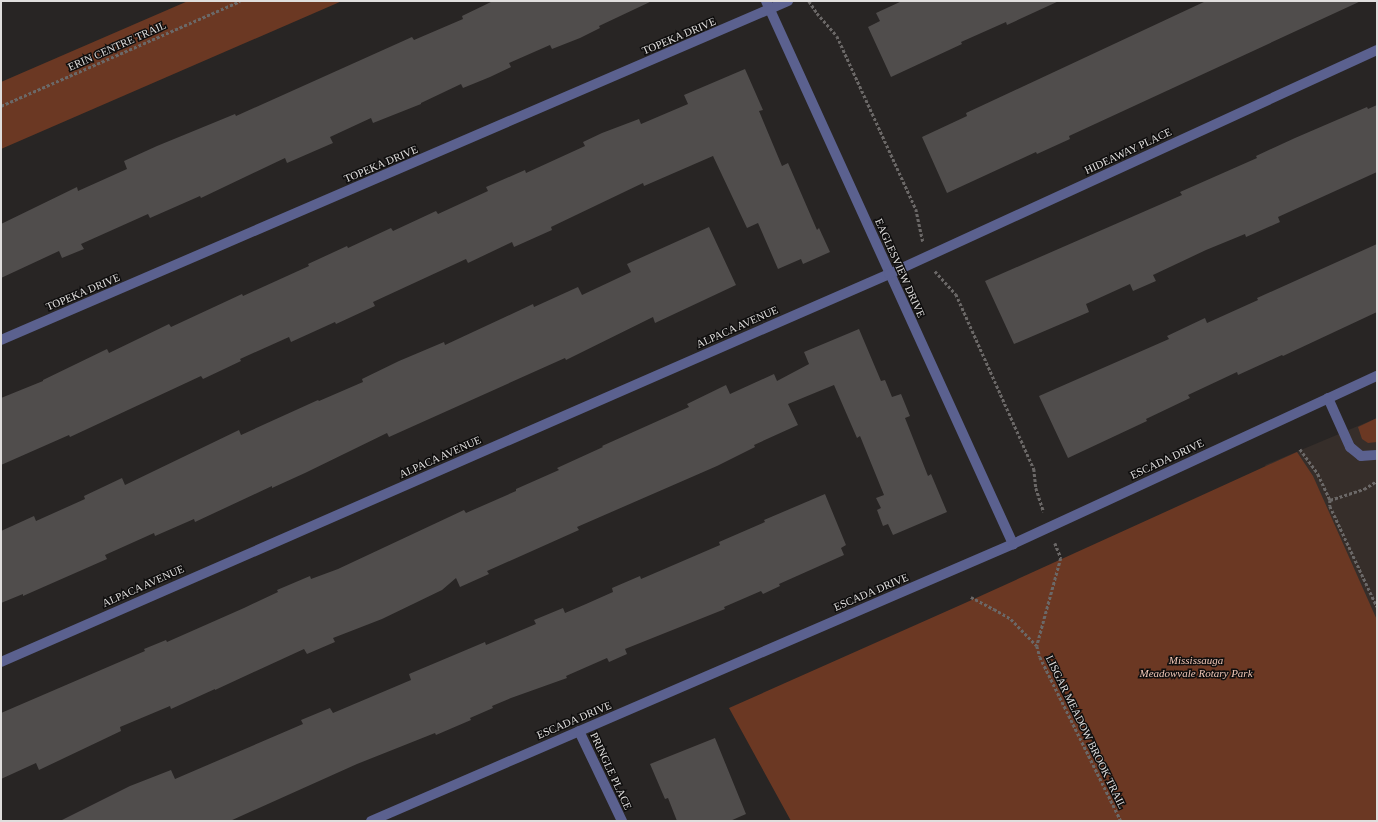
<!DOCTYPE html>
<html>
<head>
<meta charset="utf-8">
<style>
  body { margin:0 }
  #map { position:relative; width:1378px; height:822px; overflow:hidden; background:#282524; font-family:"Times New Roman",serif }
  div>[style] { position:absolute }
  .built>* { inset:0; background:#362e2a }
  .green>* { inset:0; background:#6b3823 }
  .building>* { inset:0; background:#504d4c }
  .path>* { height:2.5px; margin-top:-1.25px; transform-origin:0; background:repeating-linear-gradient(90deg,#6b6867 0 3px,transparent 0 5px) }
  .lane>* { height:10px; margin:-5px; padding:0 5px; transform-origin:5px; border-radius:5px; background:#5b618f }
  .street>* { height:10px; margin:-5px; padding:0 5px; transform-origin:5px; border-radius:5px; background:#5b618f }
  span { translate:-50% -50%; white-space:nowrap; text-align:center; line-height:1.15; -webkit-text-stroke:3px #0f0e0e; paint-order:stroke }
  .street-label { font-size:11px; color:#e0dedd }
  .park-label { font-size:11px; color:#f1c7b7; font-style:italic }
  .frame { position:absolute; inset:0; border:2px solid #e0dedd; pointer-events:none }
</style>
</head>
<body>
<div id="map">
  <div class="built">
    <i style="clip-path:polygon(1377px 418px,1377px 680px,1265px 465px)"></i>
  </div>
  <div class="green">
    <i style="clip-path:polygon(188px 1px,342px 1px,1px 149px,1px 82px)"></i>
    <i style="clip-path:polygon(1377px 418px,1377px 442px,1368px 443px,1362px 439px,1358px 427px)"></i>
    <i style="clip-path:polygon(1297px 452px,1313px 476px,1377px 620px,1377px 821px,791px 821px,729px 708px,965px 603px)"></i>
  </div>
  <div class="building">
    <i style="clip-path:polygon(493px 1px,652px 1px,599px 26px,600px 28px,580px 38px,552px 49px,550px 45px,509px 63px,511px 67px,490px 77px,463px 88px,461px 84px,421px 103px,421px 104px,373px 123px,371px 118px,330px 137px,333px 143px,287px 163px,285px 158px,201px 198px,200px 196px,150px 218px,148px 214px,81px 244px,84px 249px,62px 258px,59px 251px,1px 278px,1px 224px,77px 187px,78px 191px,127px 169px,124px 161px,157px 146px,235px 114px,236px 116px,412px 37px,414px 40px,463px 19px,462px 16px)"></i>
    <i style="clip-path:polygon(902px 1px,1059px 1px,1007px 25px,1006px 22px,961px 42px,962px 44px,891px 77px,868px 27px,880px 21px,876px 13px)"></i>
    <i style="clip-path:polygon(1206px 1px,1361px 1px,1069px 136px,1070px 139px,1037px 154px,1036px 152px,947px 193px,922px 137px,967px 116px,966px 113px)"></i>
    <i style="clip-path:polygon(745px 69px,763px 110px,759px 111px,782px 166px,788px 163px,817px 230px,819px 228px,830px 252px,803px 264px,801px 259px,778px 269px,758px 223px,747px 228px,713px 156px,644px 186px,643px 183px,551px 227px,552px 230px,514px 247px,512px 242px,468px 263px,466px 259px,373px 302px,375px 306px,336px 324px,335px 322px,291px 342px,289px 337px,240px 359px,241px 361px,203px 379px,201px 376px,70px 437px,69px 435px,1px 465px,1px 398px,43px 381px,43px 380px,107px 349px,109px 353px,169px 324px,171px 327px,242px 294px,243px 296px,309px 266px,308px 264px,347px 246px,348px 248px,391px 228px,393px 231px,436px 211px,438px 214px,488px 191px,486px 187px,525px 170px,526px 173px,585px 146px,583px 142px,602px 133px,639px 119px,641px 124px,688px 104px,684px 95px)"></i>
    <i style="clip-path:polygon(1377px 105px,1377px 172px,1278px 217px,1280px 222px,1246px 237px,1245px 234px,1206px 250px,1153px 275px,1156px 281px,1133px 291px,1130px 284px,1086px 304px,1089px 312px,1014px 344px,985px 281px,1182px 195px,1180px 192px,1257px 158px,1256px 156px,1295px 138px,1367px 107px,1368px 109px)"></i>
    <i style="clip-path:polygon(709px 227px,736px 285px,655px 323px,653px 317px,566px 360px,565px 358px,389px 437px,387px 433px,305px 473px,272px 488px,272px 486px,195px 522px,194px 519px,155px 536px,154px 533px,105px 555px,107px 559px,23px 596px,23px 594px,1px 603px,1px 531px,34px 516px,36px 521px,85px 499px,84px 496px,122px 478px,125px 485px,239px 430px,241px 435px,318px 400px,319px 401px,363px 382px,362px 379px,399px 361px,444px 342px,445px 345px,533px 304px,534px 307px,578px 287px,582px 295px,631px 272px,627px 264px)"></i>
    <i style="clip-path:polygon(1377px 244px,1377px 312px,1283px 356px,1282px 355px,1238px 375px,1237px 372px,1188px 395px,1190px 398px,1146px 419px,1147px 421px,1068px 458px,1039px 396px,1169px 339px,1167px 336px,1205px 318px,1207px 323px,1258px 300px,1257px 298px)"></i>
    <i style="clip-path:polygon(859px 329px,881px 381px,885px 380px,892px 397px,901px 394px,910px 416px,905px 418px,928px 476px,931px 474px,947px 512px,893px 535px,888px 524px,883px 526px,877px 510px,881px 508px,876px 498px,884px 495px,860px 436px,857px 438px,834px 385px,788px 404px,798px 425px,754px 445px,755px 447px,717px 466px,577px 527px,579px 530px,487px 571px,489px 574px,460px 587px,456px 578px,442px 590px,382px 619px,333px 638px,335px 642px,307px 654px,304px 649px,215px 690px,215px 689px,171px 709px,170px 706px,120px 727px,121px 731px,39px 770px,36px 763px,1px 779px,1px 713px,145px 651px,144px 649px,166px 640px,167px 642px,244px 608px,278px 592px,277px 590px,310px 576px,311px 579px,338px 569px,464px 510px,466px 513px,516px 491px,516px 489px,559px 470px,557px 468px,603px 447px,602px 446px,689px 407px,687px 404px,726px 385px,730px 394px,774px 374px,777px 381px,809px 364px,804px 352px)"></i>
    <i style="clip-path:polygon(825px 494px,846px 545px,841px 548px,844px 555px,779px 584px,780px 586px,763px 594px,761px 591px,724px 607px,725px 609px,625px 649px,627px 654px,609px 662px,607px 658px,566px 676px,567px 678px,511px 698px,492px 706px,493px 708px,470px 718px,471px 720px,436px 735px,435px 733px,357px 764px,230px 821px,60px 821px,130px 786px,171px 770px,175px 779px,303px 724px,301px 720px,330px 708px,333px 713px,411px 680px,409px 674px,485px 642px,486px 645px,536px 624px,534px 620px,563px 608px,565px 613px,586px 604px,613px 592px,612px 588px,640px 576px,641px 579px,720px 545px,719px 542px,765px 522px,764px 520px)"></i>
    <i style="clip-path:polygon(715px 738px,746px 814px,730px 821px,677px 821px,668px 798px,665px 799px,650px 764px)"></i>
  </div>
  <div class="path">
    <i style="left:809px;top:1px;width:14px;rotate:56deg"></i>
    <i style="left:817px;top:13px;width:30px;rotate:49deg"></i>
    <i style="left:837px;top:36px;width:190px;rotate:65.5deg"></i>
    <i style="left:916px;top:209px;width:33px;rotate:78deg"></i>
    <i style="left:1px;top:106px;width:261px;rotate:-23.7deg"></i>
    <i style="left:935px;top:271px;width:31px;rotate:48deg"></i>
    <i style="left:956px;top:294px;width:192px;rotate:66deg"></i>
    <i style="left:1034px;top:469px;width:19px;rotate:84deg"></i>
    <i style="left:1036px;top:488px;width:25px;rotate:72deg"></i>
    <i style="left:1300px;top:449px;width:31px;rotate:54deg"></i>
    <i style="left:1318px;top:474px;width:29px;rotate:65deg"></i>
    <i style="left:1330px;top:500px;width:6px;rotate:90deg"></i>
    <i style="left:1330px;top:506px;width:111px;rotate:65deg"></i>
    <i style="left:1330px;top:500px;width:36px;rotate:-18deg"></i>
    <i style="left:1364px;top:489px;width:15px;rotate:-32deg"></i>
    <i style="left:1055px;top:543px;width:16px;rotate:68deg"></i>
    <i style="left:1061px;top:558px;width:91px;rotate:105.3deg"></i>
    <i style="left:1037px;top:646px;width:11px;rotate:75deg"></i>
    <i style="left:1040px;top:657px;width:183px;rotate:63.7deg"></i>
    <i style="left:971px;top:597px;width:26px;rotate:28deg"></i>
    <i style="left:994px;top:609px;width:20px;rotate:30deg"></i>
    <i style="left:1011px;top:619px;width:37px;rotate:46deg"></i>
  </div>
  <div class="lane">
    <i style="left:1328px;top:398px;width:54px;rotate:65.8deg"></i>
    <i style="left:1350px;top:447px;width:14px;rotate:39deg"></i>
    <i style="left:1361px;top:456px;width:16px;rotate:-4deg"></i>
  </div>
  <div class="street">
    <i style="left:766px;top:1px;width:597px;rotate:65.54deg"></i>
    <i style="left:1px;top:340px;width:857px;rotate:-23.3deg"></i>
    <i style="left:1px;top:662px;width:969px;rotate:-23.6deg"></i>
    <i style="left:889px;top:274px;width:537px;rotate:-24.66deg"></i>
    <i style="left:579px;top:731px;width:100px;rotate:64.5deg"></i>
    <i style="left:371px;top:821px;width:699px;rotate:-23.34deg"></i>
    <i style="left:1013px;top:544px;width:401px;rotate:-24.8deg"></i>
  </div>
  <div class="street-label">
    <span style="left:679px;top:36px;rotate:-23deg">TOPEKA DRIVE</span>
    <span style="left:117px;top:46px;rotate:-24deg">ERIN CENTRE TRAIL</span>
    <span style="left:1128px;top:151px;rotate:-25deg">HIDEAWAY PLACE</span>
    <span style="left:381px;top:164px;rotate:-23deg">TOPEKA DRIVE</span>
    <span style="left:900px;top:268px;rotate:66deg">EAGLESVIEW DRIVE</span>
    <span style="left:83px;top:292px;rotate:-23deg">TOPEKA DRIVE</span>
    <span style="left:737px;top:327px;rotate:-24deg">ALPACA AVENUE</span>
    <span style="left:440px;top:457px;rotate:-24deg">ALPACA AVENUE</span>
    <span style="left:1167px;top:459px;rotate:-25deg">ESCADA DRIVE</span>
    <span style="left:143px;top:586px;rotate:-24deg">ALPACA AVENUE</span>
    <span style="left:871px;top:592px;rotate:-23deg">ESCADA DRIVE</span>
    <span style="left:574px;top:720px;rotate:-23deg">ESCADA DRIVE</span>
    <span style="left:1086px;top:732px;rotate:64deg">LISGAR MEADOW BROOK TRAIL</span>
    <span style="left:611px;top:771px;rotate:65deg">PRINGLE PLACE</span>
  </div>
  <div class="park-label">
    <span style="left:1196px;top:667px">Mississauga<br>Meadowvale Rotary Park</span>
  </div>
  <div class="frame"></div>
</div>
</body>
</html>
